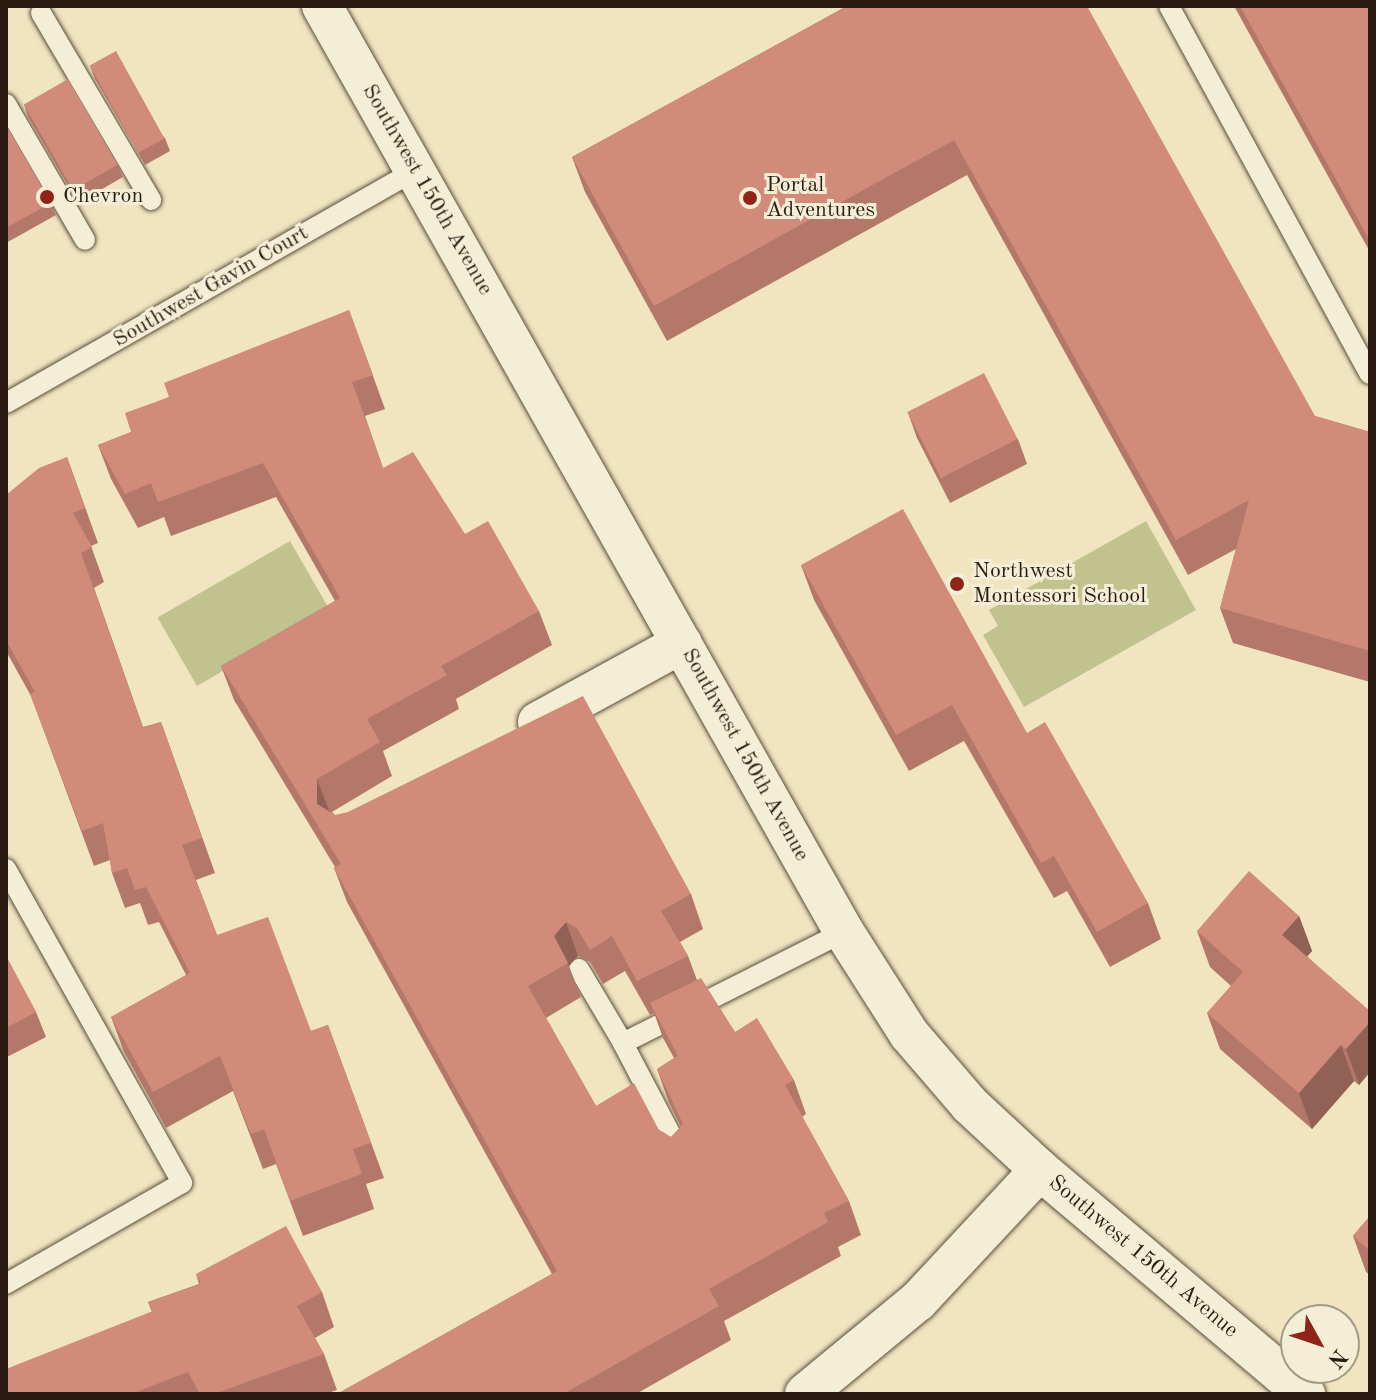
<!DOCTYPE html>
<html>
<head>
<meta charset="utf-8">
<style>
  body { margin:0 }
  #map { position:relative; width:1376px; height:1400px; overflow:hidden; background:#f0e5c0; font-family:"Old Standard TT",serif }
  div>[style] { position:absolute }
  .green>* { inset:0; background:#c0c38e; transform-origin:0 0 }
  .roads { filter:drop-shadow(0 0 2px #5c4e3e) drop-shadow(0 0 2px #5c4e3e) }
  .service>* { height:20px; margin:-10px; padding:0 10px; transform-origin:10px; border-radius:10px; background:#f5eed6 }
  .minor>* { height:40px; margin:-20px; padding:0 20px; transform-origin:20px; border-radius:20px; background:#f5eed6 }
  .wall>* { inset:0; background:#b4786a }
  .shaded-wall>* { inset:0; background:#926156 }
  .building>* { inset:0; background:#d18b7b; transform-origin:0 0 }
  .dots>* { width:22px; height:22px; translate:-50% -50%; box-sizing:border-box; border:4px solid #f5eed6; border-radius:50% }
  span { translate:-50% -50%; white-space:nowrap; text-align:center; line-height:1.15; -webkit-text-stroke:6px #f5eed6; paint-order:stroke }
  .poi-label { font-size:22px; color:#2b1b12 }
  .left { translate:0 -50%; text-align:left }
  .street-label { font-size:22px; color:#2b1b12 }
  .frame { position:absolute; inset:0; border:8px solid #2b1b12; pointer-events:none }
  .north { position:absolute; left:1280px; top:1304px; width:80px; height:80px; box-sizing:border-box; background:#f5eed6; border:2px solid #a49a88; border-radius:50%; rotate:130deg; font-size:22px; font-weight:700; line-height:32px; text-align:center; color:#2b1b12 }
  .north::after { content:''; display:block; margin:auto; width:28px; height:36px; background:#8f2418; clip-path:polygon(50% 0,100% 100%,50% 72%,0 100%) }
</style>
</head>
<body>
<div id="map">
  <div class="green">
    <i style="clip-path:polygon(1146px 521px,1196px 610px,1024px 707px,983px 635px,998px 626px,989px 610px)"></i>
    <i style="left:290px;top:541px;width:79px;height:153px;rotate:60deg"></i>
  </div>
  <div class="roads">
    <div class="service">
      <i style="left:1169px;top:6px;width:419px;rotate:61.4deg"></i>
      <i style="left:41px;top:13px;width:217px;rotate:59.5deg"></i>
      <i style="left:6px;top:104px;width:157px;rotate:59.8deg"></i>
      <i style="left:6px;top:403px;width:472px;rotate:-29.6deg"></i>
      <i style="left:6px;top:869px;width:360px;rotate:60.7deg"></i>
      <i style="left:182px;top:1183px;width:203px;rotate:150.2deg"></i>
      <i style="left:579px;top:969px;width:86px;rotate:59.3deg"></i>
      <i style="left:683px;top:1158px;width:130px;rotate:-117.6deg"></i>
      <i style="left:623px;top:1043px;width:247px;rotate:-26.7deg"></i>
    </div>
    <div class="minor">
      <i style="left:322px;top:6px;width:1063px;rotate:60.59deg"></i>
      <i style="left:844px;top:932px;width:121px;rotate:57.5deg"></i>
      <i style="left:909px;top:1034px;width:94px;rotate:49.3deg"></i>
      <i style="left:970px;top:1105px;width:96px;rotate:42.9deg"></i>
      <i style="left:1040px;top:1170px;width:347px;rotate:40.2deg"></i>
      <i style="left:538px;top:722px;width:164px;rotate:-28.7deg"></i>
      <i style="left:805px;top:1394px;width:146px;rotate:-39.5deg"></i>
      <i style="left:918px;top:1301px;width:179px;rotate:-47deg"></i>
    </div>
  </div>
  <div class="wall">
    <i style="clip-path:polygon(847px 6px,1315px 416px,1370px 432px,1370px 682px,1233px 643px,1220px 608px,1236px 549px,1188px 575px,967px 175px,667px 341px,585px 192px,572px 157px)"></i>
    <i style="clip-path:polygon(1234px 6px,1370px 6px,1370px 252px)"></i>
    <i style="clip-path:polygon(90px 66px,165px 138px,170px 151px,145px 165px,95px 79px)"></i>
    <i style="clip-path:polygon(24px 104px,118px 165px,123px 177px,78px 203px,28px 117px)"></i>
    <i style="clip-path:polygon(6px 125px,51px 203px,56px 215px,6px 243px)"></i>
    <i style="clip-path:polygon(evenodd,349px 310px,385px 409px,365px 416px,383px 468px,465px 534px,539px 611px,552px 645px,456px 699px,459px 709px,383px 751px,392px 776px,332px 812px,335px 815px,691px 894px,703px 929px,680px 942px,688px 956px,697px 980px,735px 1032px,794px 1080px,806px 1114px,802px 1117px,849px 1201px,861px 1235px,838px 1247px,841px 1256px,724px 1321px,731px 1340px,636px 1394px,337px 1394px,552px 1274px,347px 902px,334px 868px,335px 867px,234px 700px,221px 666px,335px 601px,276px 497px,171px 536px,164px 517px,138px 528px,111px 479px,98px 445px,131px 432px,169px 397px,349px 310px,578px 956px,590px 962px,603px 984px,625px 971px,650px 1015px,654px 1013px,663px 1038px,674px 1058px,657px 1069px,669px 1103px,681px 1127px,671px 1137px,659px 1130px,596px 1106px,546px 1018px,581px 997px,569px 966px,578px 956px)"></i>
    <i style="clip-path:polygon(908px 413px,1018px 439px,1027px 464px,950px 503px,917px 438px)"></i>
    <i style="clip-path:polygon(67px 457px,98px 543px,91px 546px,104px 582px,94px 588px,143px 727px,161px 722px,215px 873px,196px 880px,217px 935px,311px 1031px,328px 1025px,384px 1178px,366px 1184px,374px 1209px,303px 1236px,276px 1164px,263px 1169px,233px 1091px,166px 1128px,124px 1052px,111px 1017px,186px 975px,159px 922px,148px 925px,140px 903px,125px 908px,112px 873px,110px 860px,94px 866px,31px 696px,6px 651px,6px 495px)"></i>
    <i style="clip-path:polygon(801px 565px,1027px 733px,1148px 903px,1161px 939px,1110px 967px,1067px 891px,1054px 898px,964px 741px,909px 771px,814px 600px)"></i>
    <i style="clip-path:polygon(1299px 916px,1312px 951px,1307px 956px,1370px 1022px,1370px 1072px,1359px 1085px,1354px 1081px,1312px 1129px,1220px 1049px,1207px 1013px,1231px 986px,1210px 967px,1197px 931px)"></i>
    <i style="clip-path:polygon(6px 956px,36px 1012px,46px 1037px,7px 1057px,6px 1055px)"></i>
    <i style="clip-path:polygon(1370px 1216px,1370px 1275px,1366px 1272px,1353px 1236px)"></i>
    <i style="clip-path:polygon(196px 1274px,322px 1292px,334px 1327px,315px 1338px,324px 1354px,337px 1390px,325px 1394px,6px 1394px,152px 1312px,148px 1302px,199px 1284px)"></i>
  </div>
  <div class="shaded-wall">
    <i style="clip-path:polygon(317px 779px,330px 813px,317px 804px)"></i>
    <i style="clip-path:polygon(1299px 916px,1312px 951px,1295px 970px,1282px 935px)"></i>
    <i style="clip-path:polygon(566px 922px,578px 956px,569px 966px,554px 936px)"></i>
    <i style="clip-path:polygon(1370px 1022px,1370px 1072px,1359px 1085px,1346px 1049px)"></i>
    <i style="clip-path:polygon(1341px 1045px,1354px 1081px,1312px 1129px,1299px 1093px)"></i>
  </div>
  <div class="building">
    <i style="clip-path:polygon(847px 6px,1087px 6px,1315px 416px,1370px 432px,1370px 651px,1220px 608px,1249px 500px,1176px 540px,954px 140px,654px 306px,572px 157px)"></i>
    <i style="clip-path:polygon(1240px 6px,1370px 6px,1370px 241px)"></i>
    <i style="left:116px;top:51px;width:100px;height:30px;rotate:61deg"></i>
    <i style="left:68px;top:79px;width:99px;height:51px;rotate:60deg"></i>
    <i style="clip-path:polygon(6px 125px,51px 203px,6px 228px)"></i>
    <i style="clip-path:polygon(349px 310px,373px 375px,352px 382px,383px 468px,413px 452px,465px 534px,488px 521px,539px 611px,441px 666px,447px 675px,367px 719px,380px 742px,317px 779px,317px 804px,335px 815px,348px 812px,583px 696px,691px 894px,661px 911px,688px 956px,637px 981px,612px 936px,590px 950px,577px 928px,566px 922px,554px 936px,568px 963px,528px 986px,596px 1106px,634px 1083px,659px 1130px,671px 1137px,683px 1124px,657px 1069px,678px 1056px,650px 1003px,701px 978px,735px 1032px,757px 1018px,794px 1080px,785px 1085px,849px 1201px,824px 1213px,828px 1222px,709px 1289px,719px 1306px,563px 1394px,337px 1394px,557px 1271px,334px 868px,341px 864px,221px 666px,340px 598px,263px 463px,158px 502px,151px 483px,125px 494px,98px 445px,131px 432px,125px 413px,169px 397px,164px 383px)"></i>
    <i style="left:984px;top:373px;width:74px;height:86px;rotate:63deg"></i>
    <i style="clip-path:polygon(67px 457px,85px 508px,73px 513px,92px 547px,81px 553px,143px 728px,161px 722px,202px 838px,182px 845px,217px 935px,268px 917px,311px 1031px,328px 1025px,371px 1143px,353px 1149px,362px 1174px,290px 1201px,264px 1129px,251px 1134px,220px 1056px,153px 1092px,111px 1017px,190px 973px,146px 887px,135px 890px,127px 868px,112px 873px,103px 823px,82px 831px,30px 694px,35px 692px,6px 640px,6px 495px,39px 468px)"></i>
    <i style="clip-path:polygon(903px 509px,1027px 733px,1045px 722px,1148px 903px,1097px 932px,1054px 856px,1041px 863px,952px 705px,896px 735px,801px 565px)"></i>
    <i style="clip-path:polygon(1249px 871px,1299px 916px,1282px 935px,1370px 1011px,1370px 1022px,1346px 1049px,1341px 1045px,1299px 1093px,1207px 1013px,1243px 972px,1197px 931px)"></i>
    <i style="clip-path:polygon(6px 956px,36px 1012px,6px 1028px)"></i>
    <i style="clip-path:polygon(1370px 1216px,1370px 1251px,1353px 1236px)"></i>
    <i style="clip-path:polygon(286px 1226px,322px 1292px,297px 1306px,324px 1354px,214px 1394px,200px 1394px,188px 1372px,131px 1394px,6px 1394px,6px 1369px,153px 1311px,148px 1302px,201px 1284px,196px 1274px)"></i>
  </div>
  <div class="dots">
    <i style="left:47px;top:197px;background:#8f2418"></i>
    <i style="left:750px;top:198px;background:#8f2418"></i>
    <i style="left:957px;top:584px;background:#8f2418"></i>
  </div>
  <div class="poi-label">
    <span class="left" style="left:766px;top:198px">Portal<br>Adventures</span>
    <span class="left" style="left:63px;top:197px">Chevron</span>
    <span class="left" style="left:973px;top:584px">Northwest<br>Montessori School</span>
  </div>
  <div class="street-label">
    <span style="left:427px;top:190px;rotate:60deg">Southwest 150th Avenue</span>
    <span style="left:211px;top:287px;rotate:-30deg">Southwest Gavin Court</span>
    <span style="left:745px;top:755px;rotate:61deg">Southwest 150th Avenue</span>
    <span style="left:1143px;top:1257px;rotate:40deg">Southwest 150th Avenue</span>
  </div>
  <div class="frame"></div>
  <div class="north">N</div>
</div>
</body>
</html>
